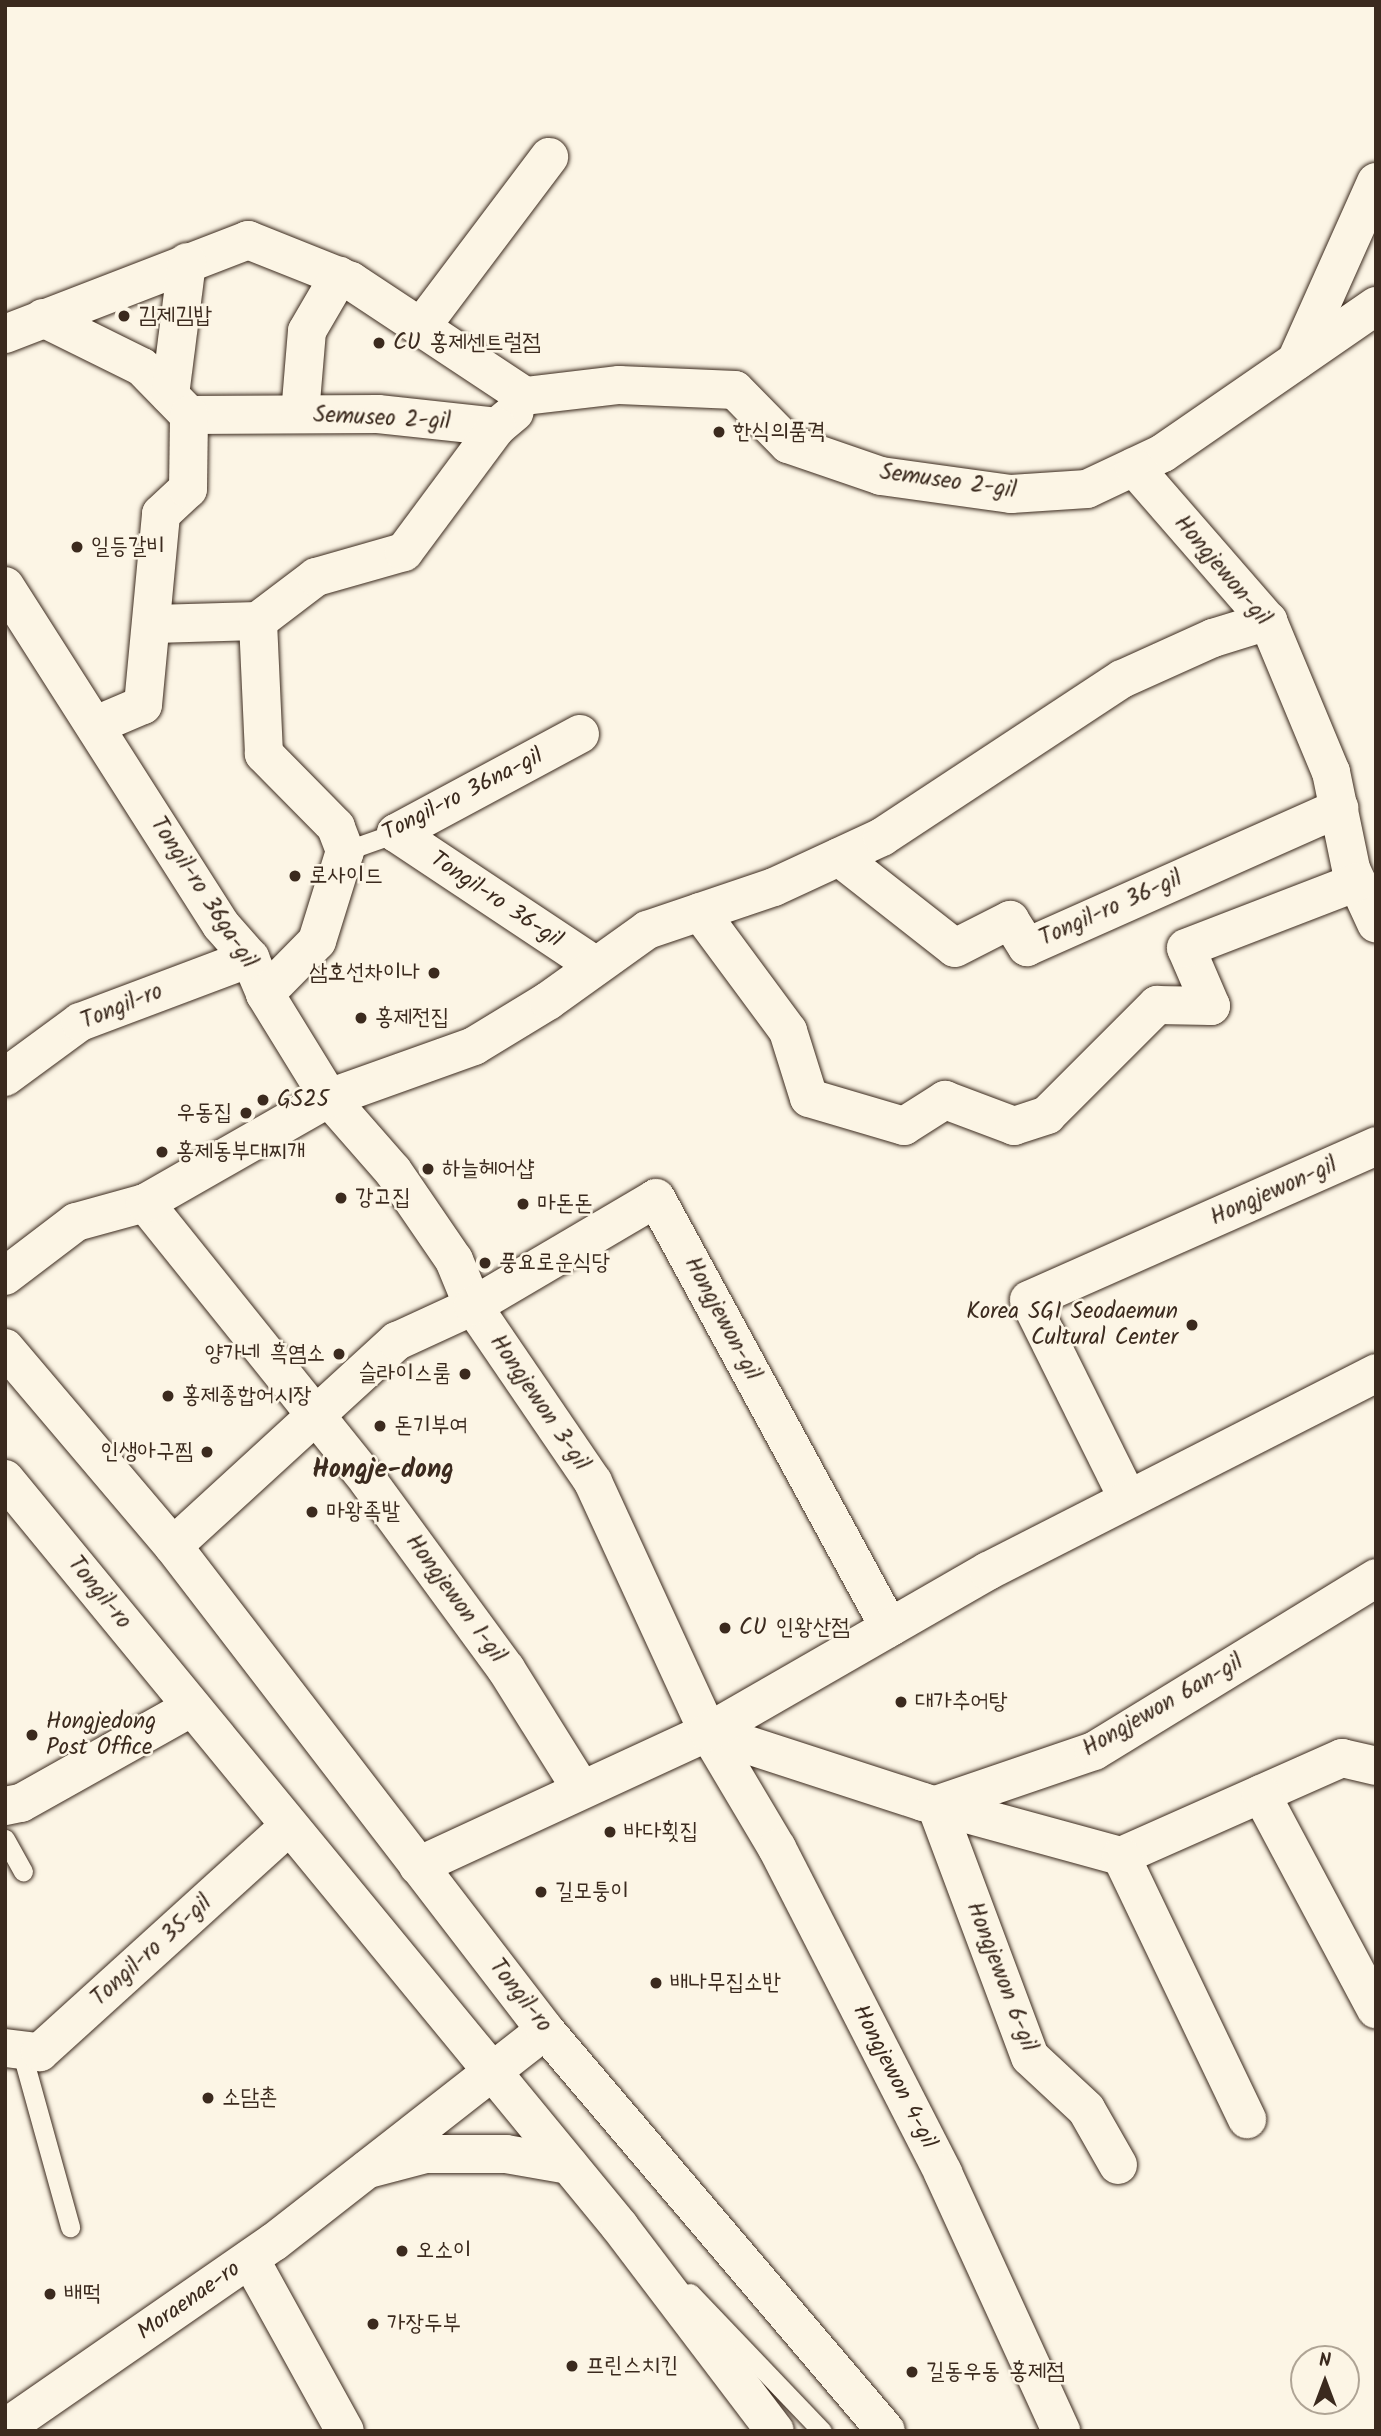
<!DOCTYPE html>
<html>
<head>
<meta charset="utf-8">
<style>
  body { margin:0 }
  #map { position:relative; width:1381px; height:2436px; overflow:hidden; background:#fcf5e5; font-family:Kalam,"Poor Story",sans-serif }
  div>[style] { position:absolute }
  .roads { filter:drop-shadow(0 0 2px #3b2a1e) drop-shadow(0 0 2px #3b2a1e) }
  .lane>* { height:19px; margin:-9.5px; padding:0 9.5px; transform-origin:9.5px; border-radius:9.5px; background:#fcf5e5 }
  .street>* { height:38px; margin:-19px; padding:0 19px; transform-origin:19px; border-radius:19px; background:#fcf5e5 }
  .secondary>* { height:38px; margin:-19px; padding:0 19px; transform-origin:19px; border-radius:19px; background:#fcf5e5 }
  .primary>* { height:38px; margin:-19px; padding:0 19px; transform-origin:19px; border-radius:19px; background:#fcf5e5 }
  .dots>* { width:19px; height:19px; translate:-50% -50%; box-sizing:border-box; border:4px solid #fcf5e5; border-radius:50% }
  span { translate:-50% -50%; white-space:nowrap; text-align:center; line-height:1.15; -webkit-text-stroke:5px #fcf5e5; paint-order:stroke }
  .poi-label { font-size:23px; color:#3b2a1e }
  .left { translate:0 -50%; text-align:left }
  .right { translate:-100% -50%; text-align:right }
  .street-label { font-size:23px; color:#3b2a1e }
  .quarter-label { font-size:26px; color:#3b2a1e; font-weight:700 }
  .frame { position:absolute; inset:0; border:7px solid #3b2a1e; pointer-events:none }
  .north { position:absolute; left:1290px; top:2345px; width:70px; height:70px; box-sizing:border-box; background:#fcf5e5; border:2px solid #afa495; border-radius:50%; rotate:0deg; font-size:19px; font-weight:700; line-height:28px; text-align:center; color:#3b2a1e }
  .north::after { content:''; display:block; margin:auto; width:24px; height:32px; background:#3b2a1e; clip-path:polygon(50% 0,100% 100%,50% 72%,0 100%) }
</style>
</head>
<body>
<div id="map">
  <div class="roads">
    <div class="lane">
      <i style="left:345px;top:851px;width:54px;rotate:-19.4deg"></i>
      <i style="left:5px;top:1839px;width:37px;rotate:61deg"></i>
      <i style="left:21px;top:2050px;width:184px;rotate:74.5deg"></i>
      <i style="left:690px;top:2293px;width:191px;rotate:46.3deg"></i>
    </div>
    <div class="street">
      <i style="left:43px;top:318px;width:110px;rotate:26.3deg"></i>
      <i style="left:142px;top:367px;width:67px;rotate:45.6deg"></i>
      <i style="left:189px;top:415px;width:189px;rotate:-0.3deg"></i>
      <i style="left:378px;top:414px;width:120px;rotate:6.2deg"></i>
      <i style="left:497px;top:427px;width:23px;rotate:-40deg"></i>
      <i style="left:421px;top:327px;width:213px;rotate:-53deg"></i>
      <i style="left:5px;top:334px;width:261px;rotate:-21.1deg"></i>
      <i style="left:248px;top:240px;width:111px;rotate:21.7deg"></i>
      <i style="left:351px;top:281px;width:209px;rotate:33.5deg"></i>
      <i style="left:525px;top:396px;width:95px;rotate:-6.7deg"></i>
      <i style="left:619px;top:385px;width:116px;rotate:2.5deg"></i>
      <i style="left:735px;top:390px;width:76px;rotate:45.5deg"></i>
      <i style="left:788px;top:444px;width:98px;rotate:19deg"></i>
      <i style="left:881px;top:476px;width:131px;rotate:7.9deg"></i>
      <i style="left:1011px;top:494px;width:76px;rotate:-3.8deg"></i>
      <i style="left:1087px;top:489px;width:84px;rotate:-25.3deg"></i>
      <i style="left:1163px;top:453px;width:259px;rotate:-34.6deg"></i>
      <i style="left:1296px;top:361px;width:196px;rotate:-65.9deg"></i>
      <i style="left:170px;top:395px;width:134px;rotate:-82.7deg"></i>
      <i style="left:300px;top:414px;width:83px;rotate:-85.2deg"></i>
      <i style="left:307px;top:331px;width:64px;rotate:-59.8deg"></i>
      <i style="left:1134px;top:467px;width:204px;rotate:49deg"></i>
      <i style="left:1268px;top:621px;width:164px;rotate:67.4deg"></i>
      <i style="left:1331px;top:772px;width:99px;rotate:78.3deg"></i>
      <i style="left:1351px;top:869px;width:60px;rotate:65.2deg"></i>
      <i style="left:5px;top:586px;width:402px;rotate:57.5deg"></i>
      <i style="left:221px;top:925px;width:44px;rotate:48.7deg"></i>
      <i style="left:250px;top:958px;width:39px;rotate:67deg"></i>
      <i style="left:265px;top:994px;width:122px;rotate:58.4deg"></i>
      <i style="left:329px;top:1098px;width:97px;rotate:48.8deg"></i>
      <i style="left:393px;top:1171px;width:108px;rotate:55.6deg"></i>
      <i style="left:454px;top:1260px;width:50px;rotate:67.6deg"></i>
      <i style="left:473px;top:1306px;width:213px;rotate:55.7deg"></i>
      <i style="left:593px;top:1482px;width:275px;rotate:65.3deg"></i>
      <i style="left:708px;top:1732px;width:135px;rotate:59.3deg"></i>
      <i style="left:777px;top:1848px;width:365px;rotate:62.9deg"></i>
      <i style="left:943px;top:2173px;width:284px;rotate:65.4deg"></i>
      <i style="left:154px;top:624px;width:104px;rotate:-1.7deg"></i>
      <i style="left:96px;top:725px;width:51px;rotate:-23.1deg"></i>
      <i style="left:143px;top:705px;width:192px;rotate:-84.6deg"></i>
      <i style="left:161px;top:514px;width:37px;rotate:-43deg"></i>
      <i style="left:188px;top:489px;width:74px;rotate:-89.2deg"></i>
      <i style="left:580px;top:734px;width:209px;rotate:151.7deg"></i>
      <i style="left:396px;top:833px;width:240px;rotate:33.6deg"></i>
      <i style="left:839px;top:857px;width:147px;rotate:38.1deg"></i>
      <i style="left:955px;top:948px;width:62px;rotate:-27deg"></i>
      <i style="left:1010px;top:920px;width:32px;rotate:58deg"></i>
      <i style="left:1027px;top:947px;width:342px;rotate:-24deg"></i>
      <i style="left:700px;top:912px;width:148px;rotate:53.5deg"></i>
      <i style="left:788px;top:1031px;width:70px;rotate:72.6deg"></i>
      <i style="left:809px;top:1098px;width:99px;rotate:16.4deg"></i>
      <i style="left:904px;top:1126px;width:49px;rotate:-32.4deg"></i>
      <i style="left:945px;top:1100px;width:74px;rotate:20.6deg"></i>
      <i style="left:1014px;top:1126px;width:35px;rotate:-18deg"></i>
      <i style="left:1047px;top:1115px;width:156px;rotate:-45deg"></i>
      <i style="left:1157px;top:1005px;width:54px;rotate:1.1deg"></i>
      <i style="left:1211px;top:1006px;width:63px;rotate:-113.3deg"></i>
      <i style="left:1186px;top:948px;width:183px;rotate:-21.1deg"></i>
      <i style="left:265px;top:994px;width:74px;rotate:-45.5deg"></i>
      <i style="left:317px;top:941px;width:94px;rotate:-72.7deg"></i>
      <i style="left:345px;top:851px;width:26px;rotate:-111deg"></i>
      <i style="left:336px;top:827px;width:103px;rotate:-134.6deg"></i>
      <i style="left:264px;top:754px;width:133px;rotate:-92.6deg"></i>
      <i style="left:258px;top:621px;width:73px;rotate:-37.2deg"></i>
      <i style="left:316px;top:577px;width:91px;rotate:-15.9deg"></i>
      <i style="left:404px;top:552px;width:156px;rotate:-53.4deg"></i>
      <i style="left:5px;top:1077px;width:93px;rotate:-36.3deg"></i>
      <i style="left:80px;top:1022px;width:182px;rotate:-20.6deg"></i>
      <i style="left:145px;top:1203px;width:358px;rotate:51.2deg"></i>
      <i style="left:369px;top:1482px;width:232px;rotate:53.8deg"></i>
      <i style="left:506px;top:1669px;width:142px;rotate:58deg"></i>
      <i style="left:5px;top:1276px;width:89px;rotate:-37.3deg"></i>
      <i style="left:76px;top:1222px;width:72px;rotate:-15.4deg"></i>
      <i style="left:145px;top:1203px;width:212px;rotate:-29.7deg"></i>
      <i style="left:329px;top:1098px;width:154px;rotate:-19.7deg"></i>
      <i style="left:474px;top:1046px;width:87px;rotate:-31.3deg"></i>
      <i style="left:548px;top:1001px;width:122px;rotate:-35.6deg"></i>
      <i style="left:647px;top:930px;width:134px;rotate:-18.7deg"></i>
      <i style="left:774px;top:887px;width:119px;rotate:-24.8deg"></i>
      <i style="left:882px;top:837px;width:287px;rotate:-33.4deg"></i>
      <i style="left:1122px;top:679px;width:100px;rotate:-24.3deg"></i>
      <i style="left:1213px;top:638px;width:58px;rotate:-17.2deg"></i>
      <i style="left:1128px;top:1499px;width:222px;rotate:-116.4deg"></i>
      <i style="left:1029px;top:1300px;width:380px;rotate:-23.9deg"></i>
      <i style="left:173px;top:1546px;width:304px;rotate:-42.5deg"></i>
      <i style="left:397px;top:1341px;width:84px;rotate:-24.7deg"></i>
      <i style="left:473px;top:1306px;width:212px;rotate:-30.5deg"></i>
      <i style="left:656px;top:1198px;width:489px;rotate:61.5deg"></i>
      <i style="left:708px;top:1732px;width:226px;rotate:18deg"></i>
      <i style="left:923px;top:1802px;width:205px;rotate:15.3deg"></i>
      <i style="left:1121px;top:1856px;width:242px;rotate:-23.9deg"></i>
      <i style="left:1342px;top:1758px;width:35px;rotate:13deg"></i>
      <i style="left:1261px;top:1794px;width:244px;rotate:61.9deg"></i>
      <i style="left:5px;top:1806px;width:16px;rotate:-11deg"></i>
      <i style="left:21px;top:1803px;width:196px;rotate:-29.3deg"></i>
      <i style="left:1121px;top:1856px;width:292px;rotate:64.4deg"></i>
      <i style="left:418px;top:1866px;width:319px;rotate:-24.8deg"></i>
      <i style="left:708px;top:1732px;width:323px;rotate:-29.9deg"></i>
      <i style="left:988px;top:1571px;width:436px;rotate:-27deg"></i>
      <i style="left:5px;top:2048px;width:35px;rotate:7deg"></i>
      <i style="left:40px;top:2052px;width:336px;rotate:-42.2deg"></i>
      <i style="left:1118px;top:2165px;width:64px;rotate:-119.7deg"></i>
      <i style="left:1086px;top:2109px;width:76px;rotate:-137.1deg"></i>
      <i style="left:1030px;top:2057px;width:269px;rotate:-110.5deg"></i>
      <i style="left:936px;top:1805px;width:167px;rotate:-18.9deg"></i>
      <i style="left:1094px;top:1751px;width:331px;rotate:-31.5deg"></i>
      <i style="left:250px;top:2259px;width:196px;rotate:61.1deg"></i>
    </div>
    <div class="secondary">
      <i style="left:5px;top:2428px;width:327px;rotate:-34.7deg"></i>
      <i style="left:274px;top:2242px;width:344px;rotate:-38deg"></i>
    </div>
    <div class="primary">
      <i style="left:5px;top:1348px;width:260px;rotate:49.7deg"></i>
      <i style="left:173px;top:1546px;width:610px;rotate:52.45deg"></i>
      <i style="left:545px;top:2030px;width:526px;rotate:49.62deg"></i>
      <i style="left:5px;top:1479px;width:968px;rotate:50.57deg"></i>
      <i style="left:620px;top:2227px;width:256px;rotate:52.8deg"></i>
      <i style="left:368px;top:2169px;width:60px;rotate:-14.5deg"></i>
      <i style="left:426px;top:2154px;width:80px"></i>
      <i style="left:506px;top:2154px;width:64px;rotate:9.9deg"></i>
    </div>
  </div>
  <div class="dots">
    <i style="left:124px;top:316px;background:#3b2a1e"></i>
    <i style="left:379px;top:343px;background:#3b2a1e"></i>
    <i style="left:719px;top:432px;background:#3b2a1e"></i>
    <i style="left:77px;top:547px;background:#3b2a1e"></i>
    <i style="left:295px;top:876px;background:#3b2a1e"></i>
    <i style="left:434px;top:973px;background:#3b2a1e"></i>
    <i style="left:361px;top:1018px;background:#3b2a1e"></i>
    <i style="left:263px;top:1100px;background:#3b2a1e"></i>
    <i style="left:246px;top:1113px;background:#3b2a1e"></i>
    <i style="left:162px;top:1152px;background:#3b2a1e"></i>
    <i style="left:428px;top:1169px;background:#3b2a1e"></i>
    <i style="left:341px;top:1198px;background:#3b2a1e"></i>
    <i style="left:523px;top:1204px;background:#3b2a1e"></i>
    <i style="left:485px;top:1263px;background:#3b2a1e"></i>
    <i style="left:1192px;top:1325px;background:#3b2a1e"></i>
    <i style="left:339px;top:1354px;background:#3b2a1e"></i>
    <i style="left:465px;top:1374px;background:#3b2a1e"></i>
    <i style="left:168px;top:1396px;background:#3b2a1e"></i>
    <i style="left:380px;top:1426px;background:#3b2a1e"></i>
    <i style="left:207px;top:1452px;background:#3b2a1e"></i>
    <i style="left:312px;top:1512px;background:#3b2a1e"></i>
    <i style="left:725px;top:1628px;background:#3b2a1e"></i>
    <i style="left:901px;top:1702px;background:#3b2a1e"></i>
    <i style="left:32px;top:1735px;background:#3b2a1e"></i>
    <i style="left:610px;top:1832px;background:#3b2a1e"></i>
    <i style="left:541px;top:1892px;background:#3b2a1e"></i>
    <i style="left:656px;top:1983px;background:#3b2a1e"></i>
    <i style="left:208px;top:2098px;background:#3b2a1e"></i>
    <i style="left:402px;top:2251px;background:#3b2a1e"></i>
    <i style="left:50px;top:2294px;background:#3b2a1e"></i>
    <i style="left:373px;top:2324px;background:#3b2a1e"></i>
    <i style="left:572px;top:2366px;background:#3b2a1e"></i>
    <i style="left:912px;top:2372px;background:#3b2a1e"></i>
  </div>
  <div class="poi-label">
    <span class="left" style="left:138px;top:316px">김제김밥</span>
    <span class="left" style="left:393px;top:343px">CU 홍제센트럴점</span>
    <span class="left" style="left:733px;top:432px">한식의품격</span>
    <span class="left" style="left:91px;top:547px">일등갈비</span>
    <span class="left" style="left:309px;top:876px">로사이드</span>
    <span class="right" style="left:420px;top:973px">삼호선차이나</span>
    <span class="left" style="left:375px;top:1018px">홍제전집</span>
    <span class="left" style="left:277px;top:1100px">GS25</span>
    <span class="right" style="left:232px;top:1113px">우동집</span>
    <span class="left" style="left:176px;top:1152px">홍제동부대찌개</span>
    <span class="left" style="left:442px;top:1169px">하늘헤어샵</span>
    <span class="left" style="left:355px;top:1198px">강고집</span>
    <span class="left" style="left:537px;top:1204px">마돈돈</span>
    <span class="left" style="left:499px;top:1263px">풍요로운식당</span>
    <span class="right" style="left:1178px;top:1325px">Korea SGI Seodaemun<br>Cultural Center</span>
    <span class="right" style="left:325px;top:1354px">양가네 흑염소</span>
    <span class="right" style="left:451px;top:1374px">슬라이스룸</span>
    <span class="left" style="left:182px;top:1396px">홍제종합어시장</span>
    <span class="left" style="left:394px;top:1426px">돈기부여</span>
    <span class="right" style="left:193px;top:1452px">인생아구찜</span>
    <span class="left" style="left:326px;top:1512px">마왕족발</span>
    <span class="left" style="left:739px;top:1628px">CU 인왕산점</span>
    <span class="left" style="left:915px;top:1702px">대가추어탕</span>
    <span class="left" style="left:46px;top:1735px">Hongjedong<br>Post Office</span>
    <span class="left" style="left:624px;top:1832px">바다횟집</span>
    <span class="left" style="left:555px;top:1892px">길모퉁이</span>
    <span class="left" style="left:670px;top:1983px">배나무집소반</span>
    <span class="left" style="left:222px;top:2098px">소담촌</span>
    <span class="left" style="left:416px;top:2251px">오소이</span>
    <span class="left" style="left:64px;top:2294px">배떡</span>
    <span class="left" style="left:387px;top:2324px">가장두부</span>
    <span class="left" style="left:586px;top:2366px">프린스치킨</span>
    <span class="left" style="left:926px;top:2372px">길동우동 홍제점</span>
  </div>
  <div class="street-label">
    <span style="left:382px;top:419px;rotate:3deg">Semuseo 2-gil</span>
    <span style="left:948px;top:482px;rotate:8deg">Semuseo 2-gil</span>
    <span style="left:1222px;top:571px;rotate:50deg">Hongjewon-gil</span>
    <span style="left:463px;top:795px;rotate:-27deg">Tongil-ro 36na-gil</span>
    <span style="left:203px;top:893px;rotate:57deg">Tongil-ro 36ga-gil</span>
    <span style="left:496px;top:900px;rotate:34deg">Tongil-ro 36-gil</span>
    <span style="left:1111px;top:909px;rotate:-24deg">Tongil-ro 36-gil</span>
    <span style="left:122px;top:1007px;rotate:-22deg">Tongil-ro</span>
    <span style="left:1274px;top:1192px;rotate:-24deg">Hongjewon-gil</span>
    <span style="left:722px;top:1319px;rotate:62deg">Hongjewon-gil</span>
    <span style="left:539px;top:1403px;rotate:56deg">Hongjewon 3-gil</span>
    <span style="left:99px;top:1593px;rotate:51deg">Tongil-ro</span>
    <span style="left:455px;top:1599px;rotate:54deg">Hongjewon 1-gil</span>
    <span style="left:1163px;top:1706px;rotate:-30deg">Hongjewon 6an-gil</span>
    <span style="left:152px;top:1951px;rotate:-42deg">Tongil-ro 35-gil</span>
    <span style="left:1001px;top:1977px;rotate:69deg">Hongjewon 6-gil</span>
    <span style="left:520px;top:1996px;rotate:52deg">Tongil-ro</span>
    <span style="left:894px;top:2077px;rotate:63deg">Hongjewon 4-gil</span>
    <span style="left:189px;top:2301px;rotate:-35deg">Moraenae-ro</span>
  </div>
  <div class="quarter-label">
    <span style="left:383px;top:1471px">Hongje-dong</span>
  </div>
  <div class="frame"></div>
  <div class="north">N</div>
</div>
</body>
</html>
